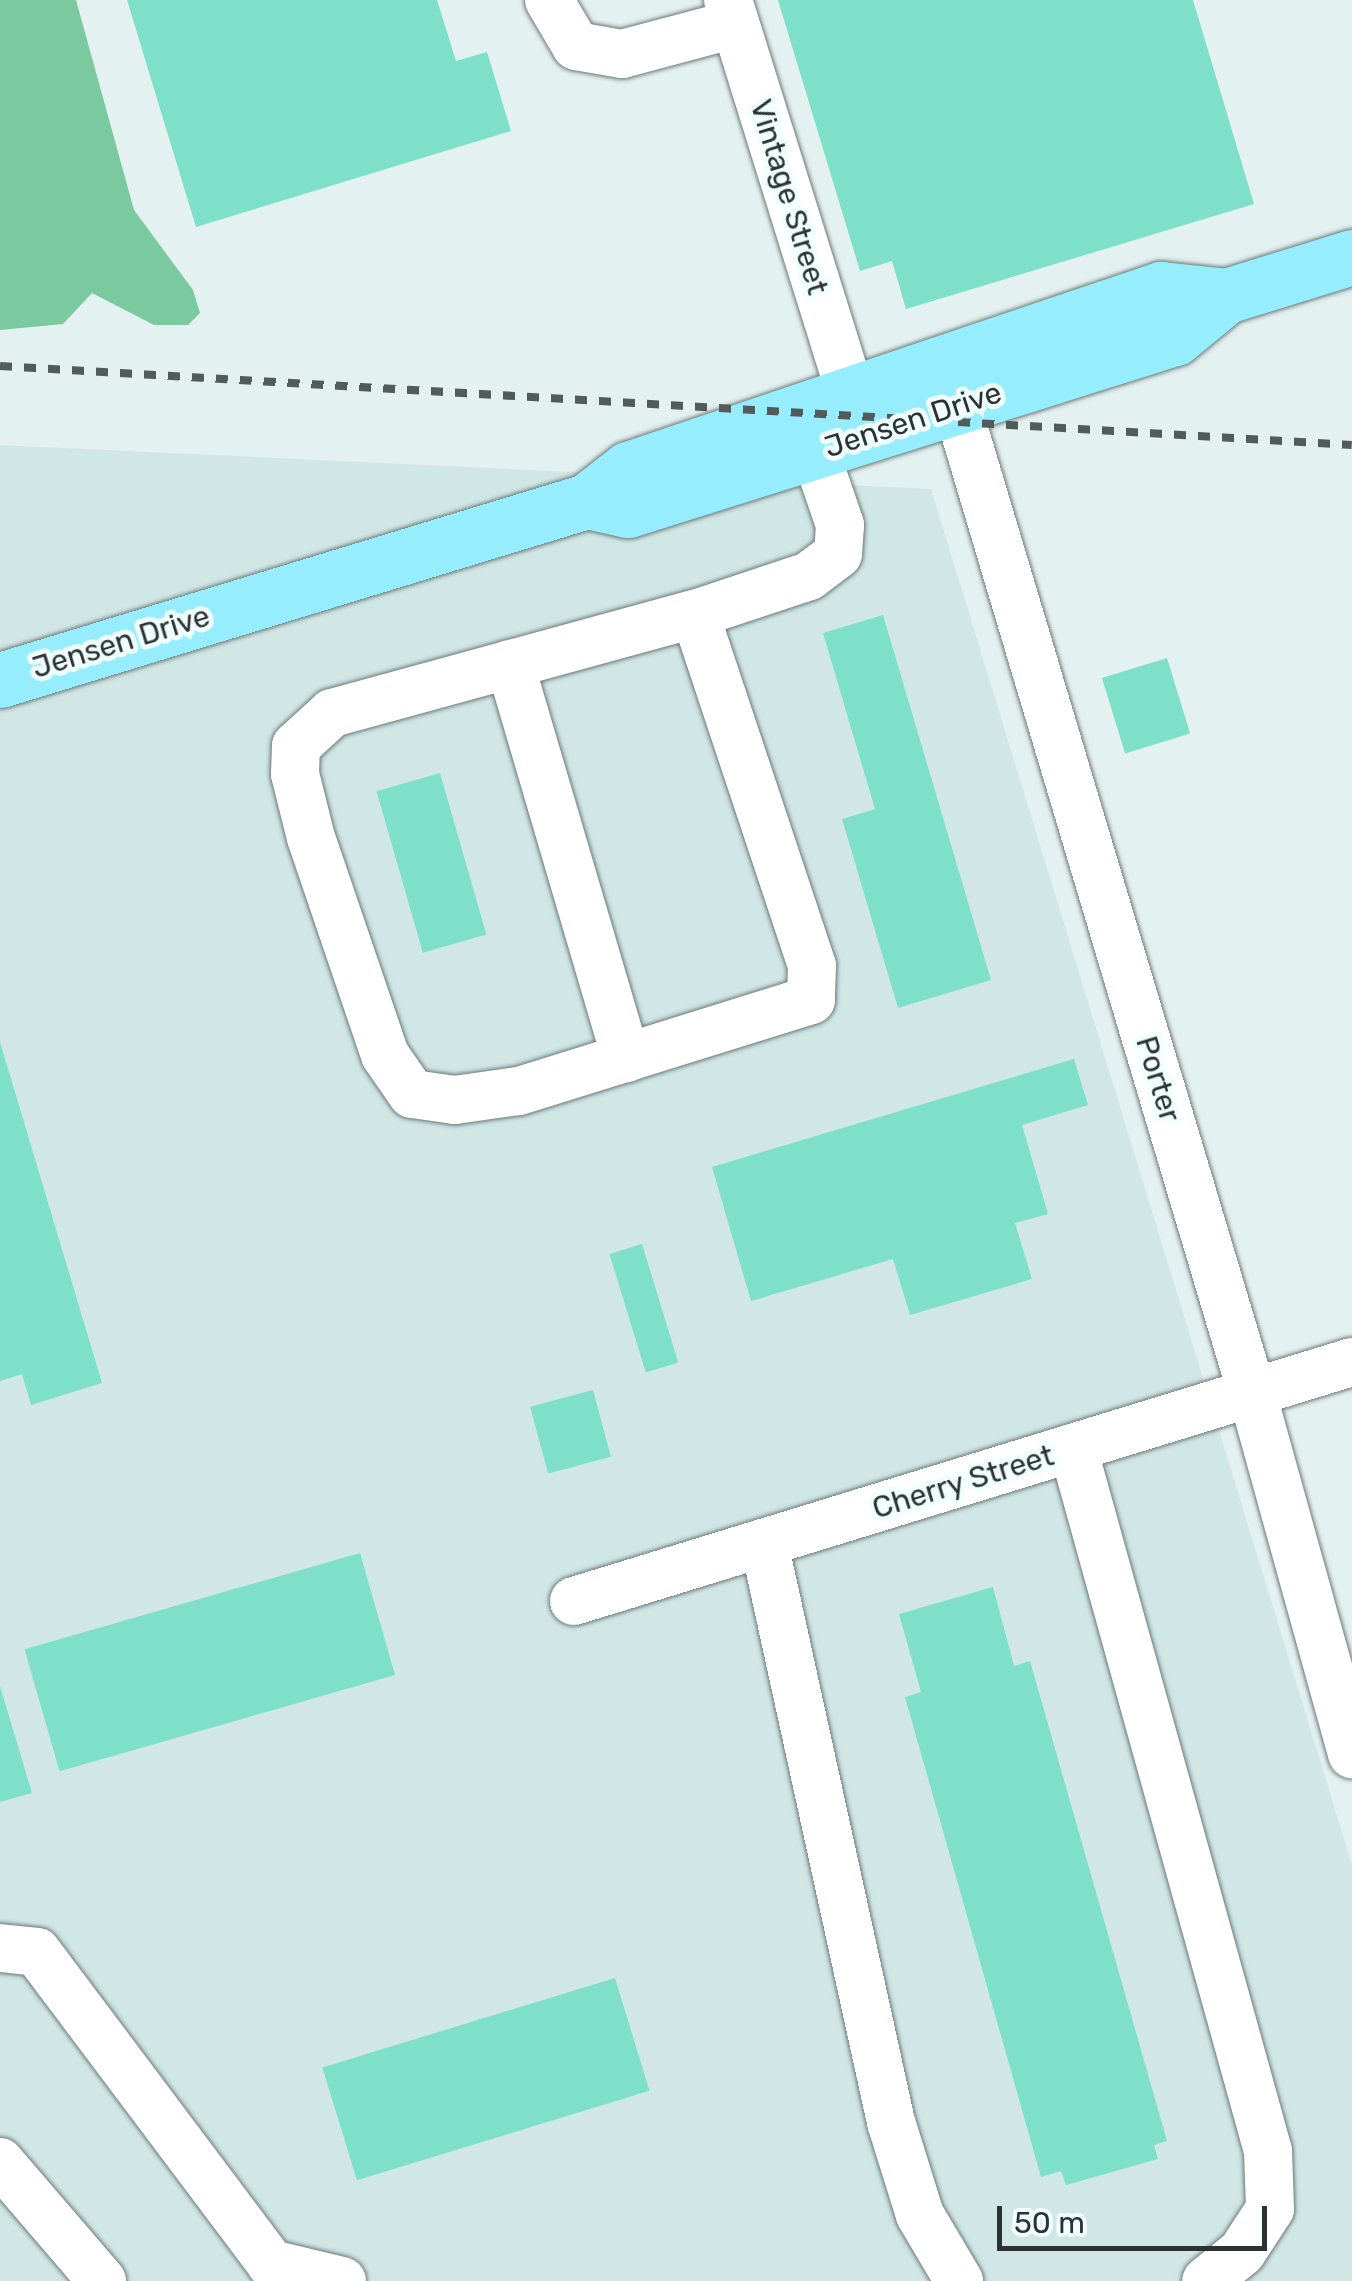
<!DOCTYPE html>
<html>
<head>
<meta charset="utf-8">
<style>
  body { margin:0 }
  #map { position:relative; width:1352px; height:2281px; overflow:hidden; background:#e3f1f0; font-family:Rubik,sans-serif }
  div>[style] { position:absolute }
  .built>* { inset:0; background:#d0e7e6 }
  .forest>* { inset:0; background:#7bc99e }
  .building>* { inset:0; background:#7ee0c9; transform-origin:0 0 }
  .roads { filter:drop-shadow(0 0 2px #6d7979) drop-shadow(0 0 2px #6d7979) }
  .minor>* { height:48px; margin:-24px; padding:0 24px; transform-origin:24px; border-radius:24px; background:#fff }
  .major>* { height:55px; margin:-27.5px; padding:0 27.5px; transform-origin:27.5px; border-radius:27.5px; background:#95edfe }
  .rail>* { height:8px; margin-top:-4px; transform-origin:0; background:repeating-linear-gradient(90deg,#535a5a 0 12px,transparent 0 24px) }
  span { translate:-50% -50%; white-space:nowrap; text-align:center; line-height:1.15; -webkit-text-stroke:10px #f0fefe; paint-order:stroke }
  .street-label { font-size:30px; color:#2c3131 }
  .scale { position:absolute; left:997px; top:2206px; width:270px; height:45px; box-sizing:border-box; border:5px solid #2c3131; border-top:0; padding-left:12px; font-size:30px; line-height:35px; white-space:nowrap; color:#2c3131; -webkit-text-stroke:8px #f0fefe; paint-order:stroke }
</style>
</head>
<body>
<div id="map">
  <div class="built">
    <i style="clip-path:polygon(0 445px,931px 489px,1352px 1865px,1352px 2281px,0 2281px)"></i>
  </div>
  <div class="forest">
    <i style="clip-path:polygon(0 0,76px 0,134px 210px,193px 290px,200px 313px,188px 325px,154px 325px,92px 293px,63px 324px,0 330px)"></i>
  </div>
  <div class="building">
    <i style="clip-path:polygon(127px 0,437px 0,456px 61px,487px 52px,511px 131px,196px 227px)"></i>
    <i style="clip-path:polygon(778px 0,1193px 0,1254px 204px,906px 309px,892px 261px,860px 271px)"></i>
    <i style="clip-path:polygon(883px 615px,991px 980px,898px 1008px,842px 819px,875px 809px,823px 633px)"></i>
    <i style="left:1167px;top:658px;width:79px;height:68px;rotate:73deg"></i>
    <i style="left:440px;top:773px;width:168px;height:66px;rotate:74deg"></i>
    <i style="clip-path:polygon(0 1042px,102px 1383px,31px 1405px,22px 1374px,0 1381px)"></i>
    <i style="clip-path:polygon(1074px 1059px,1088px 1105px,1022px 1125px,1048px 1214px,1015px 1223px,1032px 1279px,910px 1315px,893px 1259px,751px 1301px,712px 1167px)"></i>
    <i style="left:642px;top:1244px;width:124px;height:34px;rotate:73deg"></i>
    <i style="left:593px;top:1390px;width:69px;height:65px;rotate:75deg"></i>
    <i style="left:360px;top:1553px;width:127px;height:349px;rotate:74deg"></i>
    <i style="clip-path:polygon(993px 1587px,1014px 1666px,1030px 1661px,1167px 2141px,1154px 2145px,1158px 2159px,1066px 2185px,1061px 2171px,1041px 2177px,905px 1697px,921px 1692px,899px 1614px)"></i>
    <i style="clip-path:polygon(0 1686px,32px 1793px,0 1802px)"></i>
    <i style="left:615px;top:1978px;width:118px;height:306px;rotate:73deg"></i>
  </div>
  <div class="roads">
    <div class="minor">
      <i style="left:549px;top:0;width:53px;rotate:59.6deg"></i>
      <i style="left:576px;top:46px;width:47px;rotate:9.9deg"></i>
      <i style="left:622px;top:54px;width:117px;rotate:-14.9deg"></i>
      <i style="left:728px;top:0;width:413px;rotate:72.7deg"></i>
      <i style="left:957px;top:406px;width:1030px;rotate:73.36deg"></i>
      <i style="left:1252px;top:1393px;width:375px;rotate:74.5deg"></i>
      <i style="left:695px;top:614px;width:371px;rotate:71.6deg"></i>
      <i style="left:812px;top:966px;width:34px;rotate:92deg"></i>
      <i style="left:811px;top:1000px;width:307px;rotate:162.7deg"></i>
      <i style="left:518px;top:1091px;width:64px;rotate:171.9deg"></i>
      <i style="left:455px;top:1100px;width:43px;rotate:-172.1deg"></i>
      <i style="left:412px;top:1094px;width:47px;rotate:-124.7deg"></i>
      <i style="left:385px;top:1055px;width:229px;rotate:-108.8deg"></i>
      <i style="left:311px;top:838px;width:66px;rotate:-104deg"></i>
      <i style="left:295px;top:774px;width:28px;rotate:-88deg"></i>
      <i style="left:296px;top:746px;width:49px;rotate:-42.5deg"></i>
      <i style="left:332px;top:713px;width:376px;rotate:-15.3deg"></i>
      <i style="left:695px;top:614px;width:120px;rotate:-18.4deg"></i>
      <i style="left:809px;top:576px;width:36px;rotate:-37deg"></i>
      <i style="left:838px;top:554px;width:29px;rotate:-86deg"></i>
      <i style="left:840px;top:525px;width:77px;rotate:-108.9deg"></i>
      <i style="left:510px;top:664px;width:411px;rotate:73.6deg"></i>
      <i style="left:1073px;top:1448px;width:730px;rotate:74.5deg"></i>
      <i style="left:1268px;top:2151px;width:58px;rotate:88deg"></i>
      <i style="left:1270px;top:2209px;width:51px;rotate:123.1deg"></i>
      <i style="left:1242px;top:2252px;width:46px;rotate:141.1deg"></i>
      <i style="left:764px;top:1543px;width:593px;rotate:77.63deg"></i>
      <i style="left:891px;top:2122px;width:97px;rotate:72.7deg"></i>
      <i style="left:920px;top:2215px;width:77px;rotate:59.4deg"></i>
      <i style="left:574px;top:1601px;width:814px;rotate:-17.08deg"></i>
      <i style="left:0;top:1948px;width:37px;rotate:6deg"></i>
      <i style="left:37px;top:1952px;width:390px;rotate:53.1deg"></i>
      <i style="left:271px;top:2264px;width:73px;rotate:13.5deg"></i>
      <i style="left:0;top:2162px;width:157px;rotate:49.4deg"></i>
    </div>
    <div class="major">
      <i style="left:587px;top:501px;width:42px;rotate:12.4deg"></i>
      <i style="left:628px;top:510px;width:573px;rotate:-17.46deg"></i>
      <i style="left:1175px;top:338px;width:66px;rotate:-39.5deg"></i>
      <i style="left:1226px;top:296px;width:132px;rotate:-17.2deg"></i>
      <i style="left:0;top:680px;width:614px;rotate:-16.96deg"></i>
      <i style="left:587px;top:501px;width:52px;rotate:-38deg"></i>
      <i style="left:628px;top:469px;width:563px;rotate:-18.66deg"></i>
      <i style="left:1161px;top:289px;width:65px;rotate:6.1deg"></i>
    </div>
  </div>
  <div class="rail">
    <i style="left:0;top:366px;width:1354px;rotate:3.34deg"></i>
  </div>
  <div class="street-label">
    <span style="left:789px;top:197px;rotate:73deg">Vintage Street</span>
    <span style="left:913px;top:420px;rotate:-18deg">Jensen Drive</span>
    <span style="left:121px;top:642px;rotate:-17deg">Jensen Drive</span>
    <span style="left:1158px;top:1079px;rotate:73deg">Porter</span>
    <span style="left:963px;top:1482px;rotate:-17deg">Cherry Street</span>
  </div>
  <div class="scale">50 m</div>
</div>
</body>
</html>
